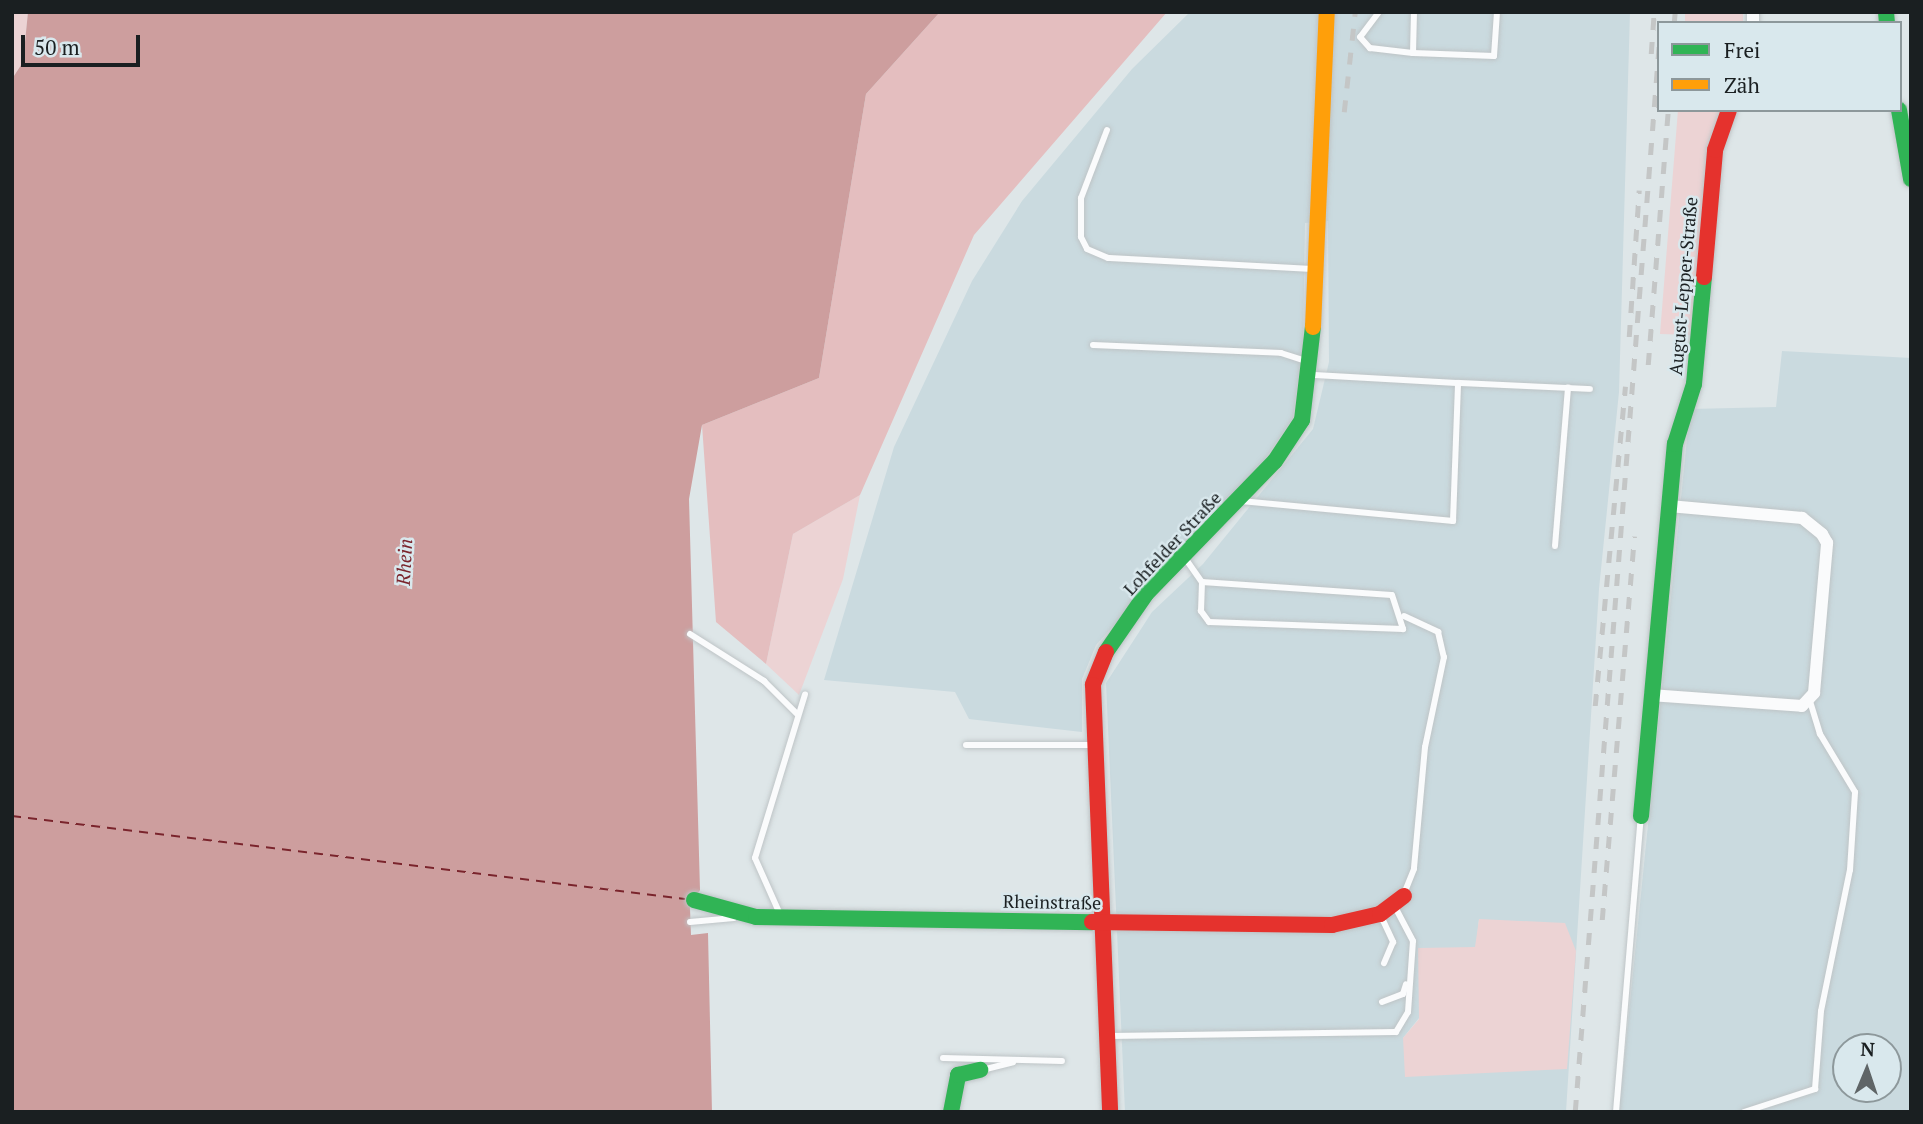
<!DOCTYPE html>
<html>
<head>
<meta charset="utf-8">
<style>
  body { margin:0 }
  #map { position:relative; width:1923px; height:1124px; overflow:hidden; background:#dee6e8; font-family:"PT Serif",serif }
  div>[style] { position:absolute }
  .built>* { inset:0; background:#cadadf }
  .green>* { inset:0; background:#ecd3d4; transform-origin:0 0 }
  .forest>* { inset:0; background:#e4bebf }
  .water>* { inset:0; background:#cd9e9e }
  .ferry>* { height:2px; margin-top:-1px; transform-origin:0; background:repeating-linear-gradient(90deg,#7a242c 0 9px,transparent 0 16px) }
  .roads { filter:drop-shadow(0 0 2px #bec4c6) drop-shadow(0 0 2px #bec4c6) }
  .lane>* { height:6px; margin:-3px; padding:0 3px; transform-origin:3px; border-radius:3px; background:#fafbfc }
  .street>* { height:12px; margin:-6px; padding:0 6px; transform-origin:6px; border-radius:6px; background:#fafbfc }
  .fast>* { height:16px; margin:-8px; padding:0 8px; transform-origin:8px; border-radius:8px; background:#30b455 }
  .slow>* { height:16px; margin:-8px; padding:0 8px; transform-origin:8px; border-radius:8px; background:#ff9f0a }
  .jam>* { height:16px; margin:-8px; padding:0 8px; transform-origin:8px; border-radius:8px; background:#e5322d }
  .rail>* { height:4.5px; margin-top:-2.25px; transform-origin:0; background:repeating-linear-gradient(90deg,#c4c6c6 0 12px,transparent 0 24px) }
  span { translate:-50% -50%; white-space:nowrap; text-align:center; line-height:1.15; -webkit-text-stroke:5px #d9e8ed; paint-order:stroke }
  .street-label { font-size:18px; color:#1a1f21 }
  .water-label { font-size:19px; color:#7a242c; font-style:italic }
  .frame { position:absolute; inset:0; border:14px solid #1a1f21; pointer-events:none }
  .legend { position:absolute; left:1657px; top:21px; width:245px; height:91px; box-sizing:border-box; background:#d9e8ed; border:2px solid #8d989b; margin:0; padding:9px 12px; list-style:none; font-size:21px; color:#1a1f21 }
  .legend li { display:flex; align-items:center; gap:14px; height:35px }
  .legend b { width:35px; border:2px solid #8d989b }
  .north { position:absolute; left:1832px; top:1033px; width:70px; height:70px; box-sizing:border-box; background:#d9e8ed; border:2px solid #8d989b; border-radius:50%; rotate:2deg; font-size:19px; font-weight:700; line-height:28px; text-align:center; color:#1a1f21 }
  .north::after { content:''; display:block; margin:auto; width:24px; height:32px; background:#5f6567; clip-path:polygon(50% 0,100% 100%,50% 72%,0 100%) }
  .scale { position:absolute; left:21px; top:35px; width:119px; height:32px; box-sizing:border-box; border:4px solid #1a1f21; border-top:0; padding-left:9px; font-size:21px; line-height:24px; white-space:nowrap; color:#1a1f21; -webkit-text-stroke:5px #d9e8ed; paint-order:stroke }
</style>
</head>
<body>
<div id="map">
  <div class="built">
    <i style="clip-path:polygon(evenodd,1190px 12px,1630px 12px,1619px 392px,1599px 589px,1566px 1112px,1125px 1112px,1106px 683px,1152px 612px,1203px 564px,1313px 429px,1329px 362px,1328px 221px,1305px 223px,1303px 344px,1293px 418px,1265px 459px,1096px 645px,1082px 679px,1082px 732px,969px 719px,955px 692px,824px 680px,894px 447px,972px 281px,1022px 201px,1132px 69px,1190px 12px,1479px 919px,1567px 1069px,1403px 1038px,1476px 947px,1479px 919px)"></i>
    <i style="clip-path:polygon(evenodd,1782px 351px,1911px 358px,1911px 1112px,1619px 1112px,1690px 409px,1776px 407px,1782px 351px,1846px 1047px,1888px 1047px,1888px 1089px,1846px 1089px,1846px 1047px)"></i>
  </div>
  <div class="green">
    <i style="clip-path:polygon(12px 12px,28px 12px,23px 62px,12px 79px)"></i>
    <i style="left:1685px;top:12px;width:58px;height:11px"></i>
    <i style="clip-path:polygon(1678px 110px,1722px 110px,1692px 335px,1660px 334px)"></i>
    <i style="clip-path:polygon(860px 495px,843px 579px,799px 695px,766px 664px,793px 534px)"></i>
    <i style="clip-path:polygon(1479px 919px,1565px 923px,1576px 951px,1567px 1069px,1405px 1077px,1403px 1038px,1419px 1019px,1418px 948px,1475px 947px)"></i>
  </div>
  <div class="forest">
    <i style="clip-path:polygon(940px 12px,1167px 12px,974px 235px,860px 495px,793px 534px,766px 664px,716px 622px,702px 425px,819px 378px,866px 94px)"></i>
  </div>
  <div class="water">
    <i style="clip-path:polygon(28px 12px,940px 12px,866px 94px,819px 378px,702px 425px,689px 499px,700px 890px,690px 908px,691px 935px,708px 933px,712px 1112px,12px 1112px,12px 79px,23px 62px)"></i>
  </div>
  <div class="ferry">
    <i style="left:12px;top:816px;width:678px;rotate:7.03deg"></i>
  </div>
  <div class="roads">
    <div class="lane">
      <i style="left:1379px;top:12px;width:31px;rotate:127deg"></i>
      <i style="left:1360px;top:37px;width:15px;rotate:48deg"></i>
      <i style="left:1370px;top:48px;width:43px;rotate:6.6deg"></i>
      <i style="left:1413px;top:53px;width:41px;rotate:-88.6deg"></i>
      <i style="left:1413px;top:53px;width:81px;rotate:2.1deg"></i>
      <i style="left:1494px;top:56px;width:44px;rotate:-86.1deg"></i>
      <i style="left:1107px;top:130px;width:73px;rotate:110.9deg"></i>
      <i style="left:1081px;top:198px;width:39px;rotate:90deg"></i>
      <i style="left:1081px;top:237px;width:13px;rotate:63deg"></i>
      <i style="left:1087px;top:249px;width:23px;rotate:23deg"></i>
      <i style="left:1108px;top:258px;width:206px;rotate:3.1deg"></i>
      <i style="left:1093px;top:345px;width:188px;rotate:2.4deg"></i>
      <i style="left:1281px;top:353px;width:29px;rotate:18deg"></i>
      <i style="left:1458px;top:383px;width:132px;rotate:2.6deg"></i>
      <i style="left:1241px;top:501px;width:213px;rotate:5.4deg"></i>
      <i style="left:1453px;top:521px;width:138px;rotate:-87.9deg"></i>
      <i style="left:1458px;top:383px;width:145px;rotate:-176.8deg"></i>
      <i style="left:1555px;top:546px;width:159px;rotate:-85.3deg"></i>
      <i style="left:1185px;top:558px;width:29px;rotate:55deg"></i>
      <i style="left:1202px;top:582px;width:190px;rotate:3.9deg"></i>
      <i style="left:1392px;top:595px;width:36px;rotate:72deg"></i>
      <i style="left:1403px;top:629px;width:194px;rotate:-177.9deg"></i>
      <i style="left:1209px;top:622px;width:14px;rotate:-126deg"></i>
      <i style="left:1201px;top:611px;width:29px;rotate:-88deg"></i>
      <i style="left:1404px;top:616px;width:38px;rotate:25deg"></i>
      <i style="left:1438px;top:632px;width:26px;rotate:77deg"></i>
      <i style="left:1444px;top:657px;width:92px;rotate:101.9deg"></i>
      <i style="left:1425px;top:747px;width:122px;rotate:95.2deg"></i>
      <i style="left:1414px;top:869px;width:27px;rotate:112deg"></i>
      <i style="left:690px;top:634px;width:88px;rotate:32.4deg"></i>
      <i style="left:764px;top:681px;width:47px;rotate:45deg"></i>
      <i style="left:966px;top:745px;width:126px"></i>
      <i style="left:779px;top:912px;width:59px;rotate:-114deg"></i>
      <i style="left:755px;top:858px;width:171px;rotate:-73deg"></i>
      <i style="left:1381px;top:916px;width:29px;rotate:65deg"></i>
      <i style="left:1393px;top:942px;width:23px;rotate:113deg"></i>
      <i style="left:690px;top:922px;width:44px;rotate:-5.2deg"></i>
      <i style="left:1382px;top:1002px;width:22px;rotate:-21deg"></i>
      <i style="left:1403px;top:994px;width:10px;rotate:-73deg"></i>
      <i style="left:1109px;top:1036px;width:287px;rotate:-0.8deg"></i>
      <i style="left:1396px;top:1032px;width:23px;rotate:-59deg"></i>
      <i style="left:1408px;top:1012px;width:71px;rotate:-86deg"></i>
      <i style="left:1413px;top:941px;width:41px;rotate:-117.8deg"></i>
      <i style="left:943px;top:1058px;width:119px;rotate:1.4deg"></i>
      <i style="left:982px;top:1070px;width:32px;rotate:-14deg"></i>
      <i style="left:1616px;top:1112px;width:296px;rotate:-85.2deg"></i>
      <i style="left:1744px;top:1112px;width:75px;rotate:-17.9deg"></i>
      <i style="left:1815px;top:1089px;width:78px;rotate:-85.6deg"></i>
      <i style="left:1821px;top:1011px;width:144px;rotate:-78.4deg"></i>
      <i style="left:1850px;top:870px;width:78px;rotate:-86.3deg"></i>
      <i style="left:1855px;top:792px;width:68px;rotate:-121.1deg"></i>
      <i style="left:1820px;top:734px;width:34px;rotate:-107deg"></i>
    </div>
    <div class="street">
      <i style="left:1753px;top:23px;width:11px;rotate:-90deg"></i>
      <i style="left:1650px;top:695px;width:152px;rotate:4.1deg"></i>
      <i style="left:1802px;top:706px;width:18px;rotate:-47deg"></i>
      <i style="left:1814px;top:693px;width:151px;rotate:-85deg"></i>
      <i style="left:1827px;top:543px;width:10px;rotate:-119deg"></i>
      <i style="left:1822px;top:534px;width:26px;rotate:-141deg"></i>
      <i style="left:1802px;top:518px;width:133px;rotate:-174.8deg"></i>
    </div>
    <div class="fast">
      <i style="left:1886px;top:12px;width:11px;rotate:85deg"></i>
      <i style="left:1899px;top:110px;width:70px;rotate:80.1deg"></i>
      <i style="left:1106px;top:652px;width:70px;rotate:-55.4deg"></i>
      <i style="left:1146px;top:594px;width:185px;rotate:-45.9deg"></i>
      <i style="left:1275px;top:461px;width:49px;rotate:-56.6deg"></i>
      <i style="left:1302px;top:420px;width:94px;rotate:-83.3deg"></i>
      <i style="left:1641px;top:816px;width:374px;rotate:-84.8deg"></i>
      <i style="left:1675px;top:444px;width:63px;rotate:-72.4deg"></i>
      <i style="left:1694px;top:384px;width:107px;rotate:-84.7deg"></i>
      <i style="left:694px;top:900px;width:64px;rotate:15.3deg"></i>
      <i style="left:756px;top:917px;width:336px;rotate:0.9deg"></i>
      <i style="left:951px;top:1112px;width:38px;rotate:-79deg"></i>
      <i style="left:958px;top:1075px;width:23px;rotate:-13deg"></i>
    </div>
    <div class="slow">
      <i style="left:1313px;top:327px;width:315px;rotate:-87.5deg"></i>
    </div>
    <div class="jam">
      <i style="left:1704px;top:277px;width:127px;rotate:-85deg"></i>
      <i style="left:1715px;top:150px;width:42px;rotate:-70.7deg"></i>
      <i style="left:1106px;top:652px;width:35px;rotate:112deg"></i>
      <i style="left:1093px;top:685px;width:427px;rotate:87.7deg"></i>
      <i style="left:1092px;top:922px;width:240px;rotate:0.7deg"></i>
      <i style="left:1332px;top:925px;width:49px;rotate:-12.9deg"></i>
      <i style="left:1380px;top:914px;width:30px;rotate:-37deg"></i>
    </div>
  </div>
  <div class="rail">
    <i style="left:1674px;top:23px;width:11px;rotate:-85deg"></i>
    <i style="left:1651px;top:54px;width:42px;rotate:-85.9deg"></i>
    <i style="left:1344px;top:112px;width:101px;rotate:-83.7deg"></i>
    <i style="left:1629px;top:337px;width:147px;rotate:-86.1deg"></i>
    <i style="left:1648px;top:365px;width:256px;rotate:-85.5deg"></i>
    <i style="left:1595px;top:706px;width:321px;rotate:-84.6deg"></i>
    <i style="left:1602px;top:920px;width:385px;rotate:-85.2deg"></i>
    <i style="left:1575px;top:1112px;width:1070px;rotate:-85.5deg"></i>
  </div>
  <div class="street-label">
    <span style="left:1683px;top:286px;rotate:-85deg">August-Lepper-Straße</span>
    <span style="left:1172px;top:543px;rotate:-47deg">Lohfelder Straße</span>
    <span style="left:1052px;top:902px;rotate:1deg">Rheinstraße</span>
  </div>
  <div class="water-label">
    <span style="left:404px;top:562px;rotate:-87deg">Rhein</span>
  </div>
  <div class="frame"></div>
  <ul class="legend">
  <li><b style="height:9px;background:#30b455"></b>Frei</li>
  <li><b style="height:9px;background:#ff9f0a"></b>Zäh</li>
  </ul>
  <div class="north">N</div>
  <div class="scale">50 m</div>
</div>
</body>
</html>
